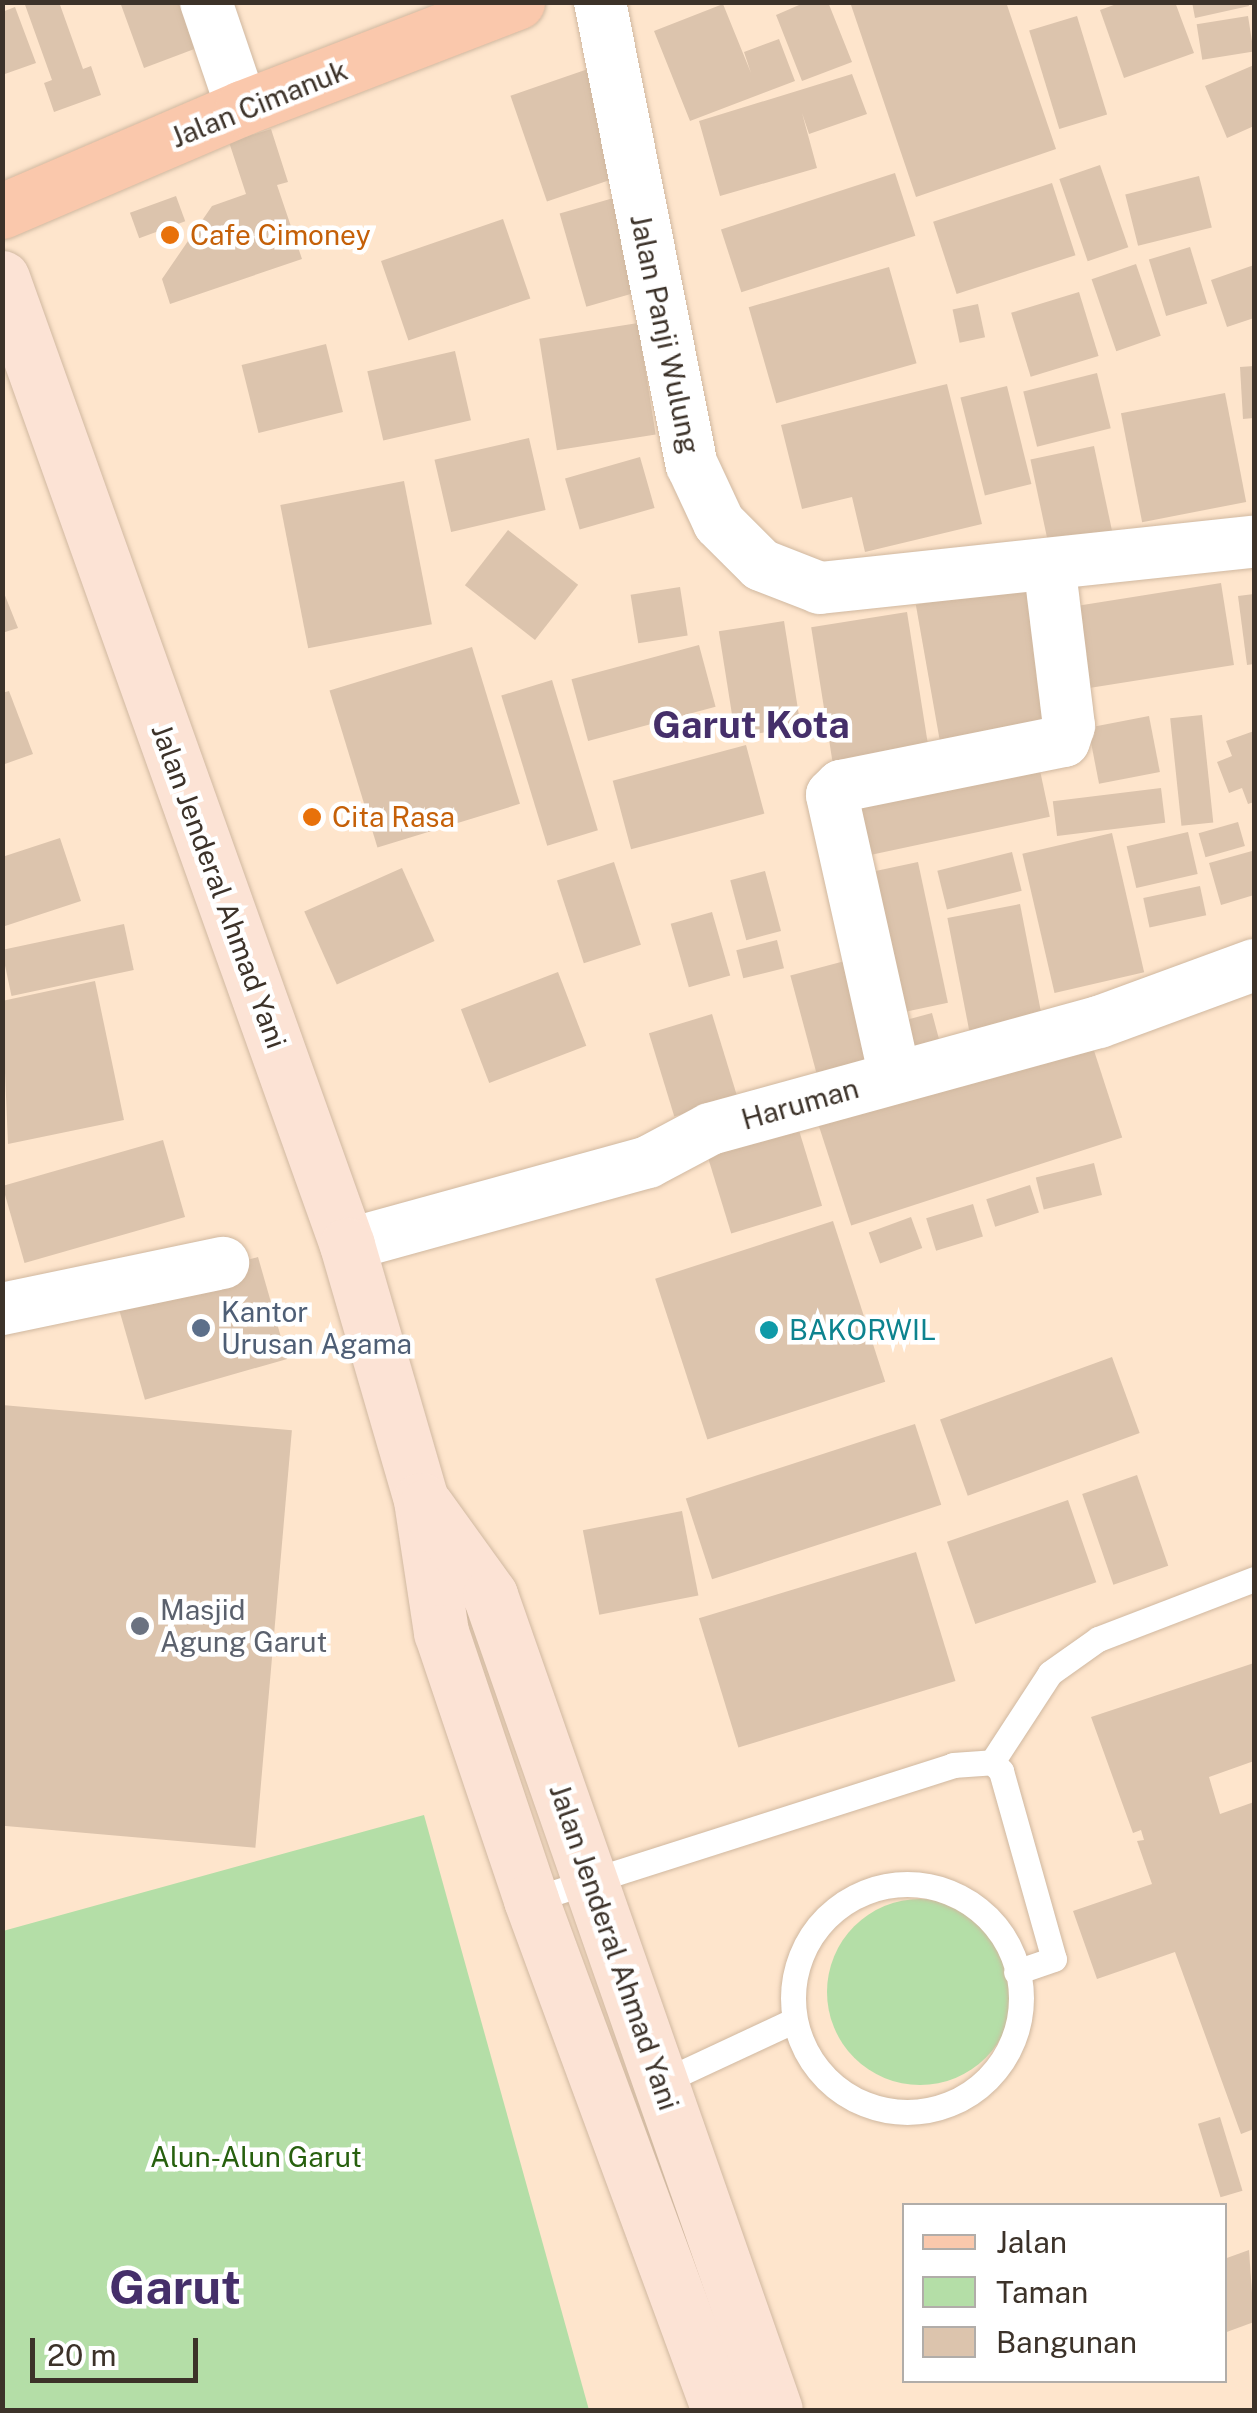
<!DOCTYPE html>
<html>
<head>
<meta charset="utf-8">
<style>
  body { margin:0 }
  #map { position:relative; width:1257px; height:2413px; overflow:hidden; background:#fee5cc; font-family:"Public Sans",sans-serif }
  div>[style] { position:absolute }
  .green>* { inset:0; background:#b4dea7 }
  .round { border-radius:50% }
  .building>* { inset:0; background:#dcc4ad; transform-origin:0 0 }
  .roads { filter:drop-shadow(0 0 2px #d0b8a0) drop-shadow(0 0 2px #d0b8a0) }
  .service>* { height:25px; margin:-12.5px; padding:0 12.5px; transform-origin:12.5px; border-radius:12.5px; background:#fff }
  .service>.ring { margin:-12.5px; padding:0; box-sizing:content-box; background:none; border:25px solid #fff; border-radius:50% }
  .minor>* { height:52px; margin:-26px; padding:0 26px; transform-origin:26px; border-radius:26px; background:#fff }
  .secondary>* { height:55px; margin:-27.5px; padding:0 27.5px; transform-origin:27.5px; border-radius:27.5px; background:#fce3d5 }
  .primary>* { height:55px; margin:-27.5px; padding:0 27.5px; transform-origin:27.5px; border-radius:27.5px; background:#fac8ac }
  .dots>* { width:28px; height:28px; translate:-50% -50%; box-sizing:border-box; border:5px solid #fff; border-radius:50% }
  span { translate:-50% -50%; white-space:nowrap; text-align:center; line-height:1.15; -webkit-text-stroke:9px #fff; paint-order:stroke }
  .street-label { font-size:28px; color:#3c3229 }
  .food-label { font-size:28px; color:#c56008 }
  .left { translate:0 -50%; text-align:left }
  .service-label { font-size:28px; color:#4e5e75 }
  .culture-label { font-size:28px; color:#0d838f }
  .worship-label { font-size:28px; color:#5b616d }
  .park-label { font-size:28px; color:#27600e }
  .district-label { font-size:38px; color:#452f6a; font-weight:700 }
  .town-label { font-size:48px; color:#452f6a; font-weight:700 }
  .frame { position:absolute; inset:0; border:5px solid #3c3229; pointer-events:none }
  .legend { position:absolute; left:902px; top:2203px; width:325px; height:180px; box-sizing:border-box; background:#fff; border:2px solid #b1ada9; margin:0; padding:12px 18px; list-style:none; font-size:30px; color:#3c3229 }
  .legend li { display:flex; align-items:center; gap:20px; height:50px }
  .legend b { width:50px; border:2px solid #b1ada9 }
  .scale { position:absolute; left:30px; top:2338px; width:168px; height:45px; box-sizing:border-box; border:5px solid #3c3229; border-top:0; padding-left:12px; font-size:30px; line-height:35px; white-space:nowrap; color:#3c3229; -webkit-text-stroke:8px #fff; paint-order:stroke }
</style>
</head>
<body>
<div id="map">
  <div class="green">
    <i style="clip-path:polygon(424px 1815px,589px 2410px,3px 2410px,3px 1931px)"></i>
    <i class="round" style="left:827px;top:1899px;width:186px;height:186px"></i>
  </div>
  <div class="building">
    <i style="clip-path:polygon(24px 2px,59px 2px,83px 69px,91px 66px,101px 95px,54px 112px,44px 83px,52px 80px)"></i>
    <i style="clip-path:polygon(120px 2px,180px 2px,197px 48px,144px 68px)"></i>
    <i style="clip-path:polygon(806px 2px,828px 2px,852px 62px,802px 81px,776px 15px)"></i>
    <i style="clip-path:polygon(850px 2px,1006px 2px,1056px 149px,916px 197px)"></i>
    <i style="clip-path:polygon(1122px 2px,1175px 2px,1194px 53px,1124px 78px,1100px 10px)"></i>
    <i style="clip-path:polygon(1192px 2px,1248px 2px,1249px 6px,1195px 18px)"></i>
    <i style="clip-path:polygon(723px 4px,751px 73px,744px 52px,779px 39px,795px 81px,690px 121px,654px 31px)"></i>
    <i style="clip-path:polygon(15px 7px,36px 63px,2px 75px,2px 12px)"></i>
    <i style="left:1077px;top:16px;width:103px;height:50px;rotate:73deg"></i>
    <i style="left:1248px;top:16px;width:36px;height:52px;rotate:81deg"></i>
    <i style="clip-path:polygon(1254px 65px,1254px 126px,1227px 138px,1205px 86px)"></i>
    <i style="left:588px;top:69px;width:112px;height:82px;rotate:71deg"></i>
    <i style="clip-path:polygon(852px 74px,867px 114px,809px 134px,802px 113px,817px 168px,720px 196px,699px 121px)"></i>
    <i style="clip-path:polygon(271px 129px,288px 182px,277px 185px,302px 259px,170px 304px,162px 279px,212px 206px,246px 194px,229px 142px)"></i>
    <i style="left:1100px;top:165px;width:87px;height:43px;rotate:71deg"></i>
    <i style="left:895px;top:173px;width:66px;height:183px;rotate:72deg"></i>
    <i style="left:1199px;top:176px;width:53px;height:76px;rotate:76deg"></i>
    <i style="left:1052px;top:183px;width:76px;height:125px;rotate:72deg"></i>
    <i style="left:624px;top:195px;width:97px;height:67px;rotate:74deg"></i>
    <i style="left:176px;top:196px;width:27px;height:49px;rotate:70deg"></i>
    <i style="left:503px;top:219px;width:84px;height:129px;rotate:71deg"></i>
    <i style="left:1190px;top:247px;width:59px;height:43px;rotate:73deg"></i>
    <i style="left:1136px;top:264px;width:76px;height:47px;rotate:71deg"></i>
    <i style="clip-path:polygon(1254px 265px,1254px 318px,1227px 327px,1211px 280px)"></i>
    <i style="left:889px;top:267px;width:100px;height:146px;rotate:74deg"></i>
    <i style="left:1079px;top:292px;width:67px;height:71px;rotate:73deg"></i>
    <i style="left:978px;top:304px;width:34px;height:26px;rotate:78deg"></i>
    <i style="left:638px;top:323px;width:113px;height:100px;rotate:81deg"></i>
    <i style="left:326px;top:344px;width:70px;height:87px;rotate:76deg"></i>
    <i style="left:455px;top:351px;width:71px;height:90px;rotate:77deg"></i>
    <i style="clip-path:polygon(1254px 366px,1254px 418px,1243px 419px,1240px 367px)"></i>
    <i style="left:1097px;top:373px;width:57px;height:76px;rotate:76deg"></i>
    <i style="clip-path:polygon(947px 384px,982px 524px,865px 552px,852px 497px,802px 509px,781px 425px)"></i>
    <i style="left:1007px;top:386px;width:101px;height:48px;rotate:76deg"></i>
    <i style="left:1225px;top:393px;width:111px;height:106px;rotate:79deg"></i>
    <i style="left:529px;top:438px;width:74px;height:97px;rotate:77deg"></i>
    <i style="left:1094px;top:446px;width:89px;height:65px;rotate:78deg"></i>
    <i style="left:640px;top:457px;width:53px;height:78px;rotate:74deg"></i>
    <i style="left:404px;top:481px;width:146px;height:126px;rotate:79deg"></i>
    <i style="left:508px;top:530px;width:89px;height:70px;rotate:38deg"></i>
    <i style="left:1221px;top:583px;width:83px;height:164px;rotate:81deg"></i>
    <i style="left:1034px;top:584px;width:151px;height:120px;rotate:80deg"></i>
    <i style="left:680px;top:587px;width:49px;height:50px;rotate:81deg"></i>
    <i style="clip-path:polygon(2px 588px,18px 628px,2px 633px)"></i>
    <i style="clip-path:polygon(1254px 594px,1254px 664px,1247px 665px,1238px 596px)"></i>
    <i style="left:907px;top:612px;width:148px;height:97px;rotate:81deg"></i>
    <i style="left:784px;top:621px;width:107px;height:66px;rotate:81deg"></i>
    <i style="left:699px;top:645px;width:64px;height:132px;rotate:75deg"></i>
    <i style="left:472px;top:647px;width:164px;height:149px;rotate:73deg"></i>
    <i style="left:552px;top:680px;width:157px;height:53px;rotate:73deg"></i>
    <i style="clip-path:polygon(9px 691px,33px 754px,2px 765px,2px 693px)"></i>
    <i style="left:1202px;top:715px;width:108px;height:32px;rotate:84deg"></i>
    <i style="left:1149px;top:716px;width:57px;height:62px;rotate:79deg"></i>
    <i style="clip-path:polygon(1254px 731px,1254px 802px,1248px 804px,1242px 788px,1229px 793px,1217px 762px,1232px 756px,1226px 741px)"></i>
    <i style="left:746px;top:745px;width:71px;height:138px;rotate:75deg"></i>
    <i style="left:1038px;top:761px;width:57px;height:198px;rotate:78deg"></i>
    <i style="left:1161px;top:788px;width:35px;height:109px;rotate:83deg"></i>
    <i style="left:1238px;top:822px;width:25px;height:41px;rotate:74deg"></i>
    <i style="left:1188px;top:832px;width:43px;height:63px;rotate:77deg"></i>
    <i style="left:1112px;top:833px;width:143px;height:92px;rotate:77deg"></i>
    <i style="clip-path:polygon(60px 838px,81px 901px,2px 927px,2px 857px)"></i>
    <i style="clip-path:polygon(1252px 851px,1254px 895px,1221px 905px,1209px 863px)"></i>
    <i style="left:1012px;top:852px;width:40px;height:77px;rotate:76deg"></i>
    <i style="left:614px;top:862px;width:87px;height:60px;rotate:72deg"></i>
    <i style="left:918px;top:862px;width:144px;height:59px;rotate:78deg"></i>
    <i style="left:402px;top:868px;width:80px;height:107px;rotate:66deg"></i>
    <i style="left:765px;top:871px;width:62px;height:36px;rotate:75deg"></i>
    <i style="left:1200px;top:886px;width:30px;height:58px;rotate:78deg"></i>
    <i style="left:1020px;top:904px;width:127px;height:74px;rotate:79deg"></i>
    <i style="left:712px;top:912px;width:66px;height:43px;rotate:74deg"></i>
    <i style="left:124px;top:924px;width:47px;height:125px;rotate:78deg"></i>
    <i style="left:777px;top:940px;width:29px;height:42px;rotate:76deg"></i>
    <i style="left:856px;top:958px;width:106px;height:68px;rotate:75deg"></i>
    <i style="left:558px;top:972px;width:79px;height:104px;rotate:69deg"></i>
    <i style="clip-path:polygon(95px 981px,124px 1120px,8px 1144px,2px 1001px)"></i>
    <i style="left:932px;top:1013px;width:38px;height:47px;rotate:75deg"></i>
    <i style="left:712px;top:1014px;width:87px;height:66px;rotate:73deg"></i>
    <i style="left:1087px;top:1029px;width:114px;height:285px;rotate:72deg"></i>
    <i style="left:794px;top:1114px;width:96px;height:95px;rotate:73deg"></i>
    <i style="left:163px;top:1140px;width:80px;height:167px;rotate:74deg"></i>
    <i style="left:1094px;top:1163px;width:33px;height:60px;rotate:76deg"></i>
    <i style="left:1030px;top:1185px;width:29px;height:46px;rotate:72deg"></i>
    <i style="left:973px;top:1204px;width:34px;height:49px;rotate:73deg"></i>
    <i style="left:911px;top:1217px;width:33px;height:45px;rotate:70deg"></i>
    <i style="left:833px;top:1221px;width:169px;height:187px;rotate:72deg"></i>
    <i style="left:258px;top:1257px;width:106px;height:148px;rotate:74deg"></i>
    <i style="left:1112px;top:1357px;width:81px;height:183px;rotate:70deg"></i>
    <i style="left:2px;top:1405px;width:291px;height:419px;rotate:5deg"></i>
    <i style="left:915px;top:1424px;width:85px;height:241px;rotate:72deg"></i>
    <i style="left:1137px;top:1475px;width:96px;height:58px;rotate:71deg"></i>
    <i style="left:1068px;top:1500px;width:87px;height:128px;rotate:71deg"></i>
    <i style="left:682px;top:1511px;width:86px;height:101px;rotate:79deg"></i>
    <i style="left:916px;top:1552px;width:135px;height:227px;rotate:73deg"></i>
    <i style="clip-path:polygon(1254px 1663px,1254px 1761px,1209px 1777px,1220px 1814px,1254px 1802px,1254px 2129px,1241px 2134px,1175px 1952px,1097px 1979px,1073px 1911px,1152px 1884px,1137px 1841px,1144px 1840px,1141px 1830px,1133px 1833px,1091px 1717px)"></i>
    <i style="left:1220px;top:2117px;width:77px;height:23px;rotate:73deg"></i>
    <i style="clip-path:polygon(1249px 2250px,1254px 2322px,1224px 2333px,1224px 2259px)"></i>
  </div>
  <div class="roads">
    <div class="service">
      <i style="left:992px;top:1762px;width:106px;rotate:-56.9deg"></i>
      <i style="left:1050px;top:1673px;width:59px;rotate:-35.3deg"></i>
      <i style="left:1098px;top:1639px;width:167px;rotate:-21deg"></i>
      <i class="ring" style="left:793px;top:1884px;width:203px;height:203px"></i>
      <i style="left:531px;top:1900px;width:443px;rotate:-17.7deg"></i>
      <i style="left:953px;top:1765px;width:39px;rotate:-4deg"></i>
      <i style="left:992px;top:1762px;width:13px;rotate:45deg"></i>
      <i style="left:1001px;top:1771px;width:195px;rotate:74.3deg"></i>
      <i style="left:1054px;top:1959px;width:40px;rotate:161.1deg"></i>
      <i style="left:662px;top:2082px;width:145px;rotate:-25deg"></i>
    </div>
    <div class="minor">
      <i style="left:206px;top:2px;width:112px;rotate:71.2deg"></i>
      <i style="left:600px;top:2px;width:472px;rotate:78.8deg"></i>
      <i style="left:692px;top:465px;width:64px;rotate:65deg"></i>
      <i style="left:719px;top:523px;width:59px;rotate:45deg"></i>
      <i style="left:761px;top:565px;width:63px;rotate:21.3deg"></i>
      <i style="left:820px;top:588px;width:436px;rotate:-6.1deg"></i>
      <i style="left:895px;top:1077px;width:289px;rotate:-102.6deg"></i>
      <i style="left:832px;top:795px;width:13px;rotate:-45deg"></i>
      <i style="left:841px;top:786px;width:227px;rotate:-11.4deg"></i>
      <i style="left:1064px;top:741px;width:16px;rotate:-72deg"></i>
      <i style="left:1069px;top:726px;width:163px;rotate:-97deg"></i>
      <i style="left:347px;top:1245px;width:312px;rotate:-15.4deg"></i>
      <i style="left:648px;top:1162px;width:70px;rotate:-28deg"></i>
      <i style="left:710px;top:1129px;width:403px;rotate:-15.4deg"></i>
      <i style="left:1099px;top:1022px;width:165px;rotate:-20.2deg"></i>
      <i style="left:2px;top:1309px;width:226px;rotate:-11.8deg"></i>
    </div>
    <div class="secondary">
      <i style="left:2px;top:278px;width:1027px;rotate:70.36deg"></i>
      <i style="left:347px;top:1245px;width:266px;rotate:73.8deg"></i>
      <i style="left:421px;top:1500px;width:134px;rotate:81.4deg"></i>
      <i style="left:441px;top:1632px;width:283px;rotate:71.4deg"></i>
      <i style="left:531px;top:1900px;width:544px;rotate:69.76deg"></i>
      <i style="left:426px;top:1506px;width:110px;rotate:54.3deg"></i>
      <i style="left:490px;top:1595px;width:863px;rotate:70.73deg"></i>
    </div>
    <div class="primary">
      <i style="left:2px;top:211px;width:261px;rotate:-23.2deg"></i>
      <i style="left:242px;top:108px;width:295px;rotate:-21.1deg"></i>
    </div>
  </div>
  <div class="dots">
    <i style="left:170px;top:235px;background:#e8710a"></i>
    <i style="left:312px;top:817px;background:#e8710a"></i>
    <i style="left:201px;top:1328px;background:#5c6f8a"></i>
    <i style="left:769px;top:1330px;background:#0f9aa8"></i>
    <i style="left:140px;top:1626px;background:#6b7280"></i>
  </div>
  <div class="street-label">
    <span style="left:259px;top:104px;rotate:-22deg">Jalan Cimanuk</span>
    <span style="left:665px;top:334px;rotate:78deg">Jalan Panji Wulung</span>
    <span style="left:219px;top:886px;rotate:70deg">Jalan Jenderal Ahmad Yani</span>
    <span style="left:800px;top:1104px;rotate:-16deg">Haruman</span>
    <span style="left:614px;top:1947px;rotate:71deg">Jalan Jenderal Ahmad Yani</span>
  </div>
  <div class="food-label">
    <span class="left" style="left:190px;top:235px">Cafe Cimoney</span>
    <span class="left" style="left:332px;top:817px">Cita Rasa</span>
  </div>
  <div class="service-label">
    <span class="left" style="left:221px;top:1328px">Kantor<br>Urusan Agama</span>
  </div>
  <div class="culture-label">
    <span class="left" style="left:789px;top:1330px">BAKORWIL</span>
  </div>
  <div class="worship-label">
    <span class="left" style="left:160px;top:1626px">Masjid<br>Agung Garut</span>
  </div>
  <div class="park-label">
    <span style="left:256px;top:2157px">Alun-Alun Garut</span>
  </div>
  <div class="district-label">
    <span style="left:751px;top:725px">Garut Kota</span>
  </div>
  <div class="town-label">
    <span style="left:175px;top:2287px">Garut</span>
  </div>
  <div class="frame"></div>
  <ul class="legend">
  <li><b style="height:12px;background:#fac8ac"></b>Jalan</li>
  <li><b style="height:28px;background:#b4dea7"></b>Taman</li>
  <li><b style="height:28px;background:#dcc4ad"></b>Bangunan</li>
  </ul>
  <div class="scale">20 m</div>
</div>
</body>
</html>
